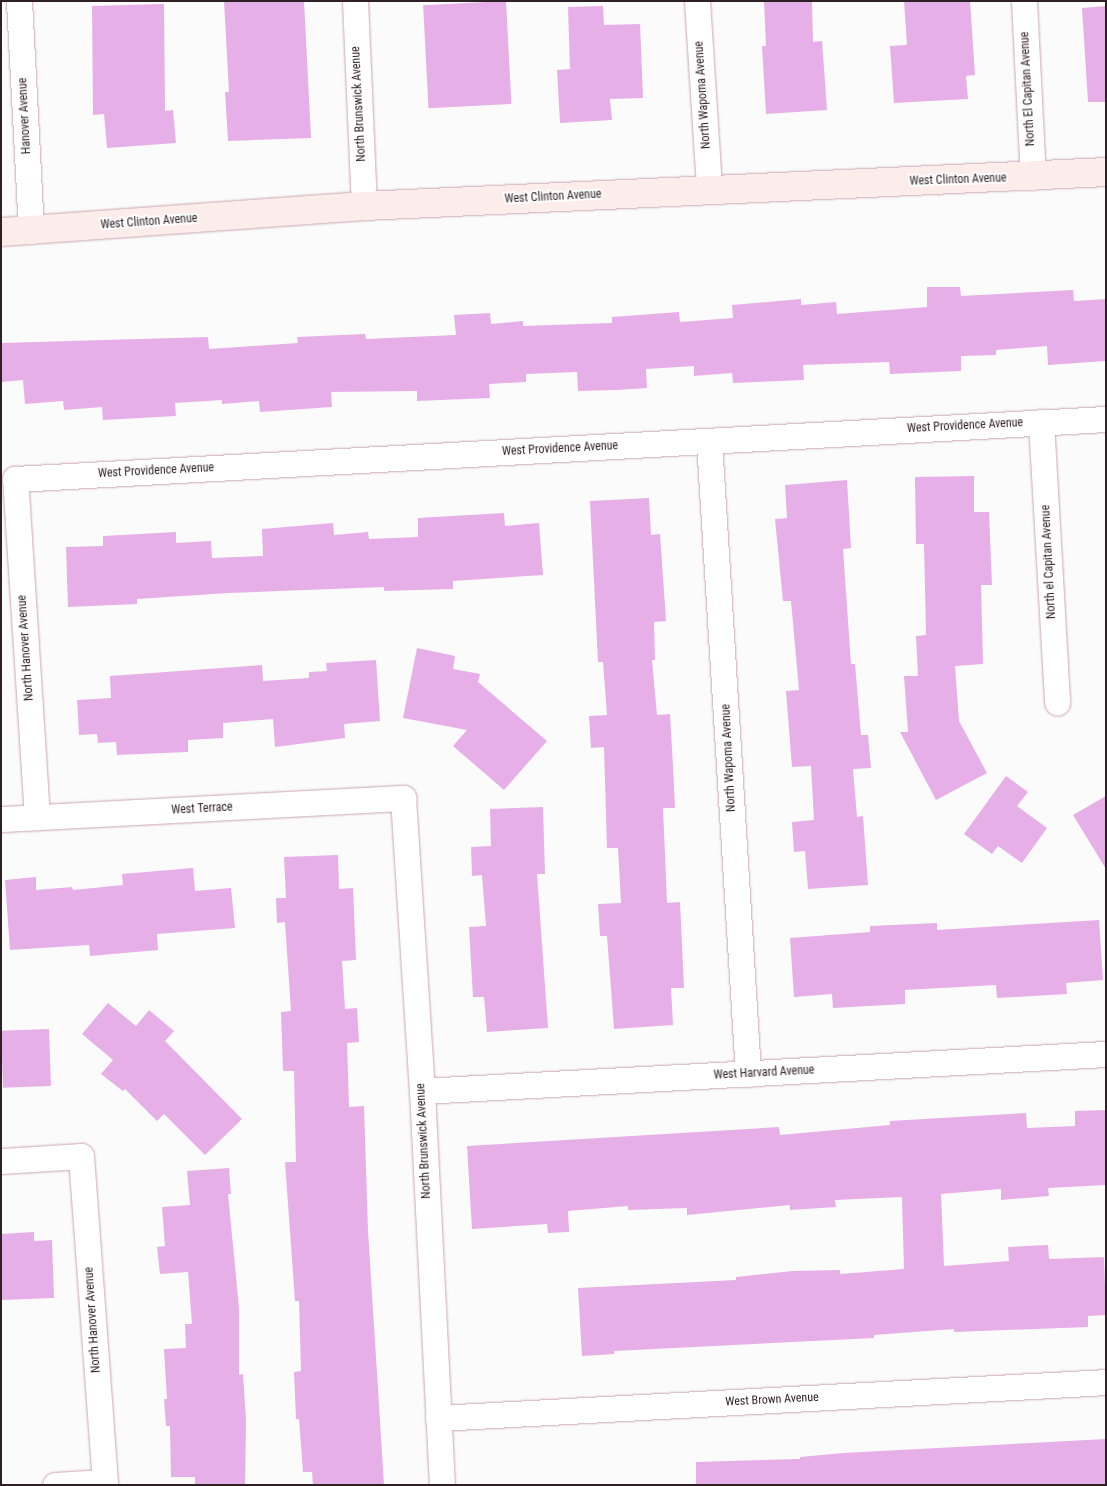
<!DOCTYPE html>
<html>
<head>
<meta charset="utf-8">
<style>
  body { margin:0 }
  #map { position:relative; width:1107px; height:1486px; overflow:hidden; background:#fbfbfb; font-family:"Roboto Condensed",sans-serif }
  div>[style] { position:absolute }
  .building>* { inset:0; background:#e6afe8; transform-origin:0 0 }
  .roads { filter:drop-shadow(0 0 1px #cca5b1) drop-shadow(0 0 1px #cca5b1) }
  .street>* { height:25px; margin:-12.5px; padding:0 12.5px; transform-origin:12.5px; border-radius:12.5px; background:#fff }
  .secondary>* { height:28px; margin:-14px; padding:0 14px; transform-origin:14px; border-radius:14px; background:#fcedea }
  span { translate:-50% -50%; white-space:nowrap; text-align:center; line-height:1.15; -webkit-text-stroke:4px #fff; paint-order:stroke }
  .street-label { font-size:12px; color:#2f2025 }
  .frame { position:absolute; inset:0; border:2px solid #2f2025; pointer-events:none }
</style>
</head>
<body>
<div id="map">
  <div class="building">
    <i style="clip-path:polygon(224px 1px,304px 1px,311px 138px,228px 141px,225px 92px,229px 92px)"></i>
    <i style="left:506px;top:1px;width:103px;height:83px;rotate:87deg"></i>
    <i style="clip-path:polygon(764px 1px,812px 1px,813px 42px,822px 41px,827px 110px,766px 114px,762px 46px,766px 46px)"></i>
    <i style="clip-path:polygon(904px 1px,970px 1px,975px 75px,966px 76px,968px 99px,894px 103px,890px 46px,907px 45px)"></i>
    <i style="clip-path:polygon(164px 4px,165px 111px,173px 110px,176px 143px,107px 148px,104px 114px,93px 115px,92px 6px)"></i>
    <i style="clip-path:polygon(603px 6px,604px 25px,640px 24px,643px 98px,610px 99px,612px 120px,560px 123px,557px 70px,570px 69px,568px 7px)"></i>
    <i style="clip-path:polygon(1106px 6px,1106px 102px,1088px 102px,1082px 8px)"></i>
    <i style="clip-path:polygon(927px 287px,960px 287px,961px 296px,1073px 290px,1074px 301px,1106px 299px,1106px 361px,1048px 365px,1047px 346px,996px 350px,996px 355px,961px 356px,961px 371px,890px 374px,889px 362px,803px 365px,804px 380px,733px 383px,732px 373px,694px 376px,694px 366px,646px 369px,647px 388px,617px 390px,578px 391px,577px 372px,526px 374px,526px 382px,489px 384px,490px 398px,417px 401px,417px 391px,331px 392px,332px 407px,260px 412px,259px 401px,222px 404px,222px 400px,175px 403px,176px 416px,103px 420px,102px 407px,64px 410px,63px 401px,25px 404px,23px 380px,1px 382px,1px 343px,208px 337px,209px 349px,298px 343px,297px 337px,365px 334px,366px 339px,456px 335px,454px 315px,490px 313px,491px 324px,523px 321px,523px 326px,612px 323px,612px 317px,679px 312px,680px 322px,733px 318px,732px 305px,801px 299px,801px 305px,836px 302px,837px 314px,927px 307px)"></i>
    <i style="clip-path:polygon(974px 476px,974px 512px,989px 512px,992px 585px,981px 585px,983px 664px,955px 666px,959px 721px,987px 773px,936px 800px,900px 732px,908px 732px,904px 676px,918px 676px,916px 636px,926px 635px,924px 544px,916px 544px,915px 477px)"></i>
    <i style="clip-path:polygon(847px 480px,851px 548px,843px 549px,851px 664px,855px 664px,861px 735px,868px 735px,871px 768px,853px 769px,857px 817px,863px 816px,868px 885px,808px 889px,805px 851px,794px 852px,792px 822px,814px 820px,811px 766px,792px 767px,786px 691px,799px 690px,791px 601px,783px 601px,775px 519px,787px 518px,785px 485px)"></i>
    <i style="clip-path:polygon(649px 498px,651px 535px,660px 534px,666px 621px,654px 622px,655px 660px,652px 660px,657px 715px,670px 714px,673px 766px,675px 808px,663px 808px,667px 903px,680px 902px,684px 988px,671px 988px,673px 1025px,614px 1029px,607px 936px,600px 936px,598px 904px,621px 903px,618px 848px,607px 848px,604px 747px,591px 748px,589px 716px,607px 715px,603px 662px,598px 662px,590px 501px)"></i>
    <i style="clip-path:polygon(504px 513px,505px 526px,539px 523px,543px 575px,453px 581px,453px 589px,384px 591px,384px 587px,228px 593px,137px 599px,137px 604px,68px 607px,66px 547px,103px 546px,103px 536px,176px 532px,176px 543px,211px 541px,212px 558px,263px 556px,262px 529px,333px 523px,334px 535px,368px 532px,369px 539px,418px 537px,418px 518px)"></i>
    <i style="clip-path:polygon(417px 648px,455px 656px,453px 669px,480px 674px,478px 682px,547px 741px,504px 790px,453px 746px,467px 730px,403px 718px)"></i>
    <i style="clip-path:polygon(376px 660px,380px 721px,344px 724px,345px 738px,275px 747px,273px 719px,223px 723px,223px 738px,188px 740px,188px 752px,117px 755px,116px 742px,98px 743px,97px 734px,79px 735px,77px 700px,111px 698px,110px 676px,262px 665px,263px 681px,309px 678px,309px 672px,327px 671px,326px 663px)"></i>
    <i style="clip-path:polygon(1006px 776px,1028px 792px,1017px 806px,1047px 828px,1022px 863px,998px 846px,992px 854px,964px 834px)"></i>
    <i style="clip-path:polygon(1106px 796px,1106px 869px,1073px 815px)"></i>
    <i style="clip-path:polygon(543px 807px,545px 874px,537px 874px,548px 1028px,487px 1032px,484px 997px,473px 997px,469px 927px,486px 926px,482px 875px,472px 876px,471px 847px,491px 846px,490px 809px)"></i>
    <i style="clip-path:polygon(338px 855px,339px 889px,353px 888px,356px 960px,342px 961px,345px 1009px,357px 1008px,359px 1042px,347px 1043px,349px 1107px,364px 1106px,368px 1231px,384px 1485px,313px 1485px,312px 1472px,303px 1472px,299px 1419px,296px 1419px,294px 1372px,301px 1371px,299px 1301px,295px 1301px,285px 1162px,296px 1162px,294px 1071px,283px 1071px,281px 1012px,291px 1011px,285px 922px,277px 923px,276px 898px,286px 898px,284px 857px)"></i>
    <i style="clip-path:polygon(193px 868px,195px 891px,231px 888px,235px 928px,157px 934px,158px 950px,90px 956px,89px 945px,10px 950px,5px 880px,36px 877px,36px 890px,72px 887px,73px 890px,123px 885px,122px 874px)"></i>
    <i style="clip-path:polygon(1099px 920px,1103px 980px,1066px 983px,1067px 994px,997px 998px,996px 985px,905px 990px,905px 1004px,833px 1008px,832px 994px,794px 997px,790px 938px,870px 932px,870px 926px,937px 923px,937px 930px)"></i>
    <i style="clip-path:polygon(108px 1003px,136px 1026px,149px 1010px,174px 1031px,165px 1041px,242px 1119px,205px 1155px,164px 1114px,157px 1121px,125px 1089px,123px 1091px,101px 1074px,113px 1060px,82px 1034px)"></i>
    <i style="left:49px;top:1029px;width:57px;height:48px;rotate:88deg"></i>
    <i style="clip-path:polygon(1106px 1110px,1106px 1185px,1048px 1188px,1049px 1196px,1001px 1200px,1001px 1189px,941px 1194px,944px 1266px,1009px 1261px,1008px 1247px,1048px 1245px,1049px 1259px,1104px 1257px,1106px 1315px,1088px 1316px,1088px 1327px,954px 1332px,954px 1329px,874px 1335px,874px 1338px,614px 1351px,614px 1354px,582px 1356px,578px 1288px,736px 1280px,736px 1277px,792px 1271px,840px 1270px,840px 1274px,904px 1269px,902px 1197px,835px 1200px,836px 1207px,790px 1210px,790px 1205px,687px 1215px,687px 1208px,628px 1210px,628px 1206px,568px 1211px,569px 1232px,548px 1233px,547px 1224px,472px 1229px,467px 1146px,779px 1127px,780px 1135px,890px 1125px,890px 1121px,1026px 1113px,1027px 1128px,1075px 1126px,1075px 1111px)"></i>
    <i style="clip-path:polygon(229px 1168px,231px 1194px,228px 1194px,239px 1308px,239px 1375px,243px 1374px,246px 1421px,245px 1485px,195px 1485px,195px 1477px,171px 1477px,170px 1426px,166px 1426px,164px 1399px,167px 1399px,164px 1349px,186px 1348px,185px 1324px,192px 1324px,188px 1272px,160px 1274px,157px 1247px,165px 1246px,162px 1207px,190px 1205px,187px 1171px)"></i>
    <i style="clip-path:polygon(34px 1232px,34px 1241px,52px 1240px,54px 1298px,1px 1300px,1px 1234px)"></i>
    <i style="clip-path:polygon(1106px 1439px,1106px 1485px,696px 1485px,696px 1462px,800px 1459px,800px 1457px,843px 1453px)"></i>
  </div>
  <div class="roads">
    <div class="street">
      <i style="left:19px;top:1px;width:230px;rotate:87deg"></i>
      <i style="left:355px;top:1px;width:205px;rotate:87.5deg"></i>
      <i style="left:697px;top:1px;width:188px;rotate:86.3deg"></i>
      <i style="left:1024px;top:1px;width:176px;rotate:87.1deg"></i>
      <i style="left:1041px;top:422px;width:281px;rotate:86.7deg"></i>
      <i style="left:709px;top:441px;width:634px;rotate:86.47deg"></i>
      <i style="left:37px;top:817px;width:339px;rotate:-93.7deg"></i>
      <i style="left:15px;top:479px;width:1093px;rotate:-3.15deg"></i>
      <i style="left:1px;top:819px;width:403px;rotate:-3deg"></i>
      <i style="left:403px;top:798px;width:294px;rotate:86.3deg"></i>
      <i style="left:422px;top:1091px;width:395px;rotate:87.1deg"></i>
      <i style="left:422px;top:1091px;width:685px;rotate:-3.1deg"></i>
      <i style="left:1px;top:1161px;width:80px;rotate:-3.6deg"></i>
      <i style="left:81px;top:1156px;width:330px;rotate:85.8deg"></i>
      <i style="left:438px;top:1418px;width:669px;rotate:-3.08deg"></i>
      <i style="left:55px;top:1485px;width:50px;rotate:-3.4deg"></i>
    </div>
    <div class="secondary">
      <i style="left:1px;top:232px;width:364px;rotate:-4.1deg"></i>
      <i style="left:364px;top:206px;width:743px;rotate:-2.62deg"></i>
    </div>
  </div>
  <div class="street-label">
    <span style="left:1028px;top:89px;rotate:-93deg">North El Capitan Avenue</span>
    <span style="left:703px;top:95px;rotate:-94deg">North Wapoma Avenue</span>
    <span style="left:359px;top:104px;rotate:-93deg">North Brunswick Avenue</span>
    <span style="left:25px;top:116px;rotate:-93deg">Hanover Avenue</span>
    <span style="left:958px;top:180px;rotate:-2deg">West Clinton Avenue</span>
    <span style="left:553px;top:197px;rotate:-3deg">West Clinton Avenue</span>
    <span style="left:149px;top:222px;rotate:-4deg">West Clinton Avenue</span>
    <span style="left:965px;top:426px;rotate:-3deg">West Providence Avenue</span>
    <span style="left:560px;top:449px;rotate:-3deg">West Providence Avenue</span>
    <span style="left:156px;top:471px;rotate:-3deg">West Providence Avenue</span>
    <span style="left:1049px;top:562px;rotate:-93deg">North el Capitan Avenue</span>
    <span style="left:26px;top:648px;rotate:-94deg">North Hanover Avenue</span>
    <span style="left:729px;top:758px;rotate:-93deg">North Wapoma Avenue</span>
    <span style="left:202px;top:809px;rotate:-3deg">West Terrace</span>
    <span style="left:764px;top:1073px;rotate:-3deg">West Harvard Avenue</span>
    <span style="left:424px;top:1141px;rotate:-93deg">North Brunswick Avenue</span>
    <span style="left:93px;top:1320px;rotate:-94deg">North Hanover Avenue</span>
    <span style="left:772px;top:1400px;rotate:-3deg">West Brown Avenue</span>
  </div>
  <div class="frame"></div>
</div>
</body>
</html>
